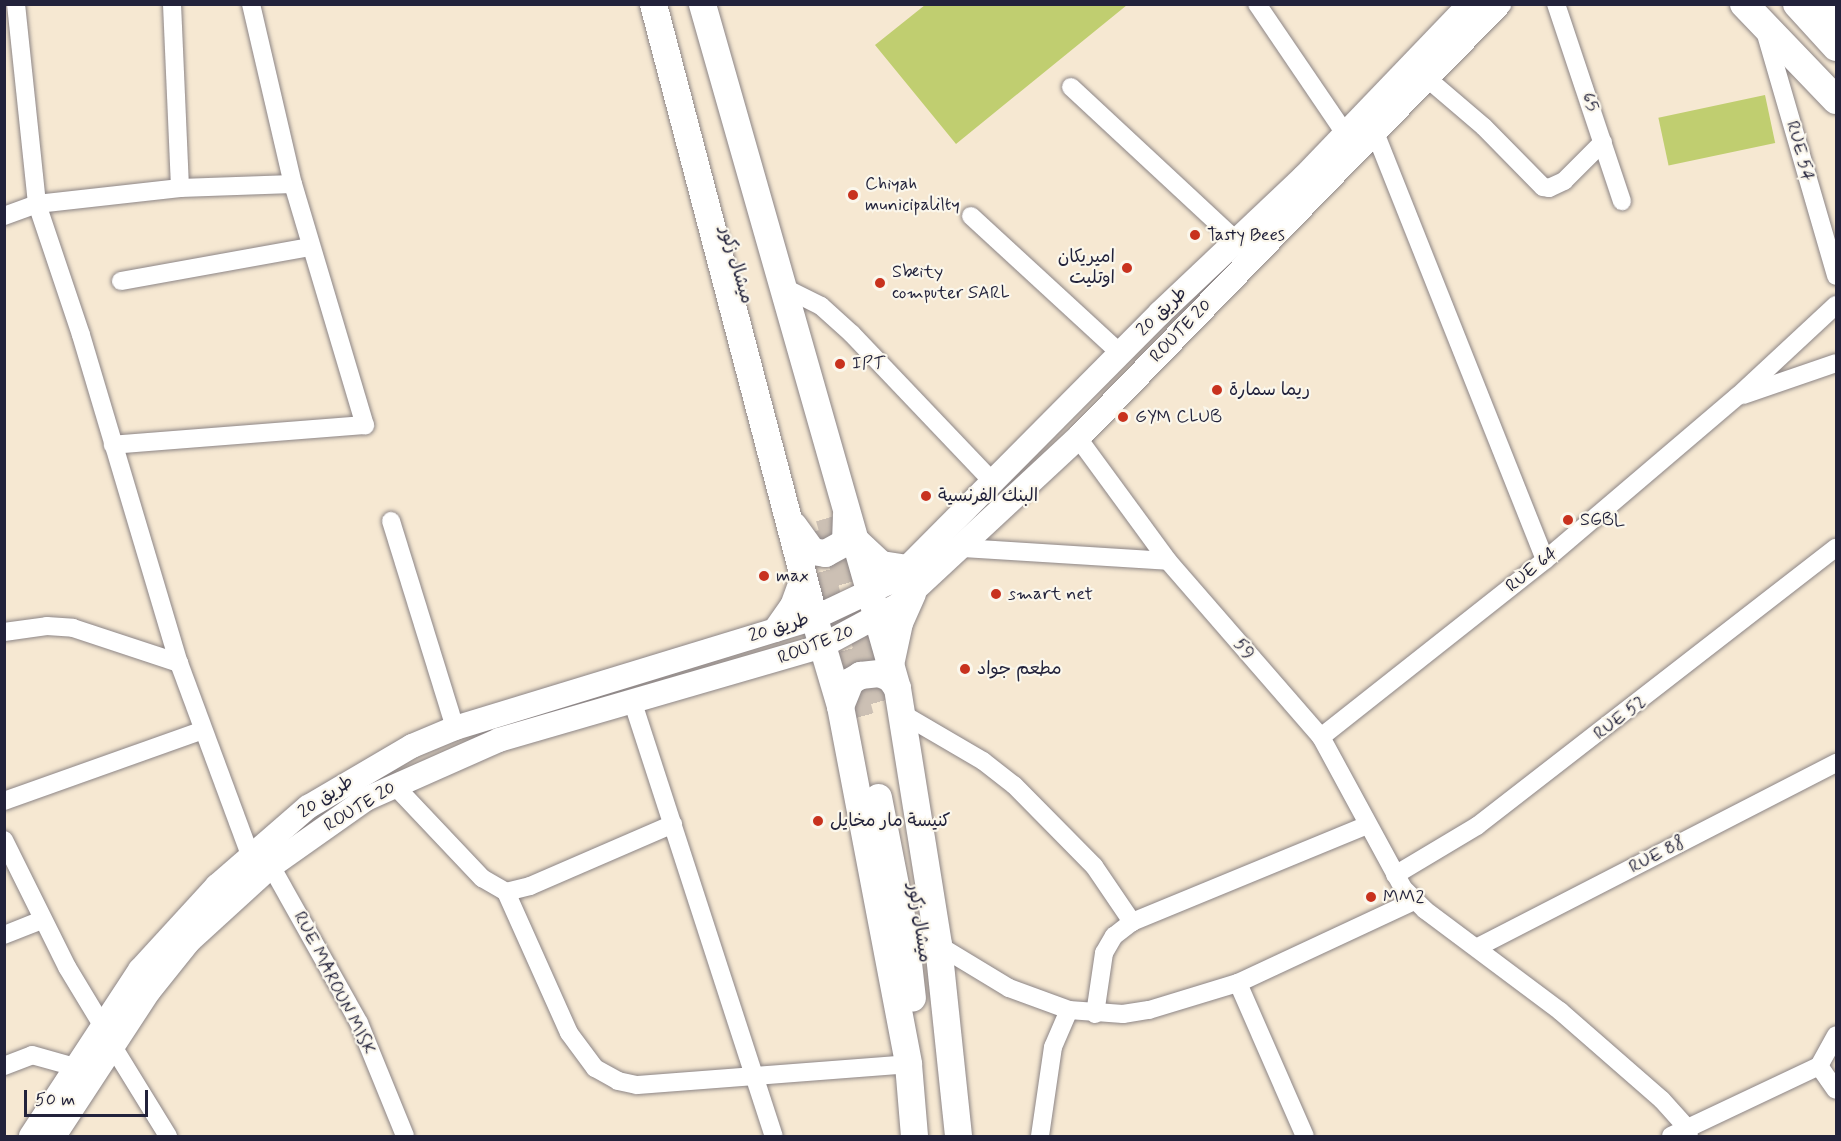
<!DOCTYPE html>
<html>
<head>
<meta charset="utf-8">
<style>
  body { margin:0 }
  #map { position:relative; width:1841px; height:1141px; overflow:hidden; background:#f6e8d2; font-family:Mynerve,"Playpen Sans Arabic",sans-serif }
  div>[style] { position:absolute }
  .green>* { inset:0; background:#c0ce70; transform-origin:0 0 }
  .primary-tunnel>* { height:27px; margin-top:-13.5px; transform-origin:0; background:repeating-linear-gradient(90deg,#ccc0b4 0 27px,transparent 0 41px) }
  .roads { filter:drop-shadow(0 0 2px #8c8586) drop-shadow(0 0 2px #8c8586) }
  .minor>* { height:18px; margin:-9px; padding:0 9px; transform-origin:9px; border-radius:9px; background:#fff }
  .secondary>* { height:24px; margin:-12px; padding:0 12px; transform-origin:12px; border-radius:12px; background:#fff }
  .primary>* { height:27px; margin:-13.5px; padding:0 13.5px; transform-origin:13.5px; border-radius:13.5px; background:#fff }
  .trunk>* { height:28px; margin:-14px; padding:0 14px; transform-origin:14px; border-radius:14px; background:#fff }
  .dots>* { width:16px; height:16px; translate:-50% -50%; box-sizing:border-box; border:3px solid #fbf7ec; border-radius:50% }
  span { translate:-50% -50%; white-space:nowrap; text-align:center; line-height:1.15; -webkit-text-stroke:4.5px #fbf7ec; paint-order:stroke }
  .street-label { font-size:18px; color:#22223b }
  .poi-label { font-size:18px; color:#22223b }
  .left { translate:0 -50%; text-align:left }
  .right { translate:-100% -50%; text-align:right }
  .frame { position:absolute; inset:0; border:6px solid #22223b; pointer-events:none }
  .scale { position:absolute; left:24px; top:1090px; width:124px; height:27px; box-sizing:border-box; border:3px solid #22223b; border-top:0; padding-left:8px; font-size:18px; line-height:21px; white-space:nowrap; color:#22223b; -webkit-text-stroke:4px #fbf7ec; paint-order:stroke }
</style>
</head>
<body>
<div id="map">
  <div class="green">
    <i style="clip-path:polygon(925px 5px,925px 4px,1127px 5px,956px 144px,875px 45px)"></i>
    <i style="left:1765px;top:95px;width:49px;height:109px;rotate:78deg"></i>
  </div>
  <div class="primary-tunnel">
    <i style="left:829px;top:517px;width:201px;rotate:73.8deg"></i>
    <i style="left:810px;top:532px;width:194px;rotate:74.7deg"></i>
  </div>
  <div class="roads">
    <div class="minor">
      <i style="left:16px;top:4px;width:201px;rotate:84deg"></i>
      <i style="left:37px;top:204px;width:138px;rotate:71.4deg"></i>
      <i style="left:81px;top:335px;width:342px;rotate:73.4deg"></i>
      <i style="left:179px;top:663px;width:205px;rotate:69.7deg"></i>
      <i style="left:172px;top:4px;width:184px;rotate:87.5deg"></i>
      <i style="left:251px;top:4px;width:185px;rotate:76.9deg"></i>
      <i style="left:1257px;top:4px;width:158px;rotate:55.8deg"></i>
      <i style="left:1556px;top:4px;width:208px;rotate:71.5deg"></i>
      <i style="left:1765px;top:31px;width:255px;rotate:73.8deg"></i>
      <i style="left:1429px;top:80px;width:72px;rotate:40.5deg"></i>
      <i style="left:1484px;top:127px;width:84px;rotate:45.5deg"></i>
      <i style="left:1543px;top:187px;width:6px;rotate:9deg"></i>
      <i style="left:1549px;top:188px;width:17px;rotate:-25deg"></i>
      <i style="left:1564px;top:181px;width:55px;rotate:-45deg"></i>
      <i style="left:1071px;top:87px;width:226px;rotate:42.9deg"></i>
      <i style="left:1376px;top:135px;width:457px;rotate:68.3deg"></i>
      <i style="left:4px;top:216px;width:35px;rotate:-20deg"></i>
      <i style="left:37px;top:204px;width:144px;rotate:-6.4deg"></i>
      <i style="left:180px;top:188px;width:113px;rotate:-2deg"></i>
      <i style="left:293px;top:184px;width:252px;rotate:73.4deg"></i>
      <i style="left:365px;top:425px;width:253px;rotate:175.5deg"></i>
      <i style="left:971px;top:216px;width:202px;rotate:42.6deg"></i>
      <i style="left:121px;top:281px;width:192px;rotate:-10.2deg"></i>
      <i style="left:785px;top:288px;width:40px;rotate:26.6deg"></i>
      <i style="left:821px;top:306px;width:42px;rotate:42.1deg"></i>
      <i style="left:852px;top:334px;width:206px;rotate:46.4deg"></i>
      <i style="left:1743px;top:395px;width:98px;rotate:-19deg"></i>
      <i style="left:1078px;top:438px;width:152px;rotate:53.8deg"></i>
      <i style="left:1168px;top:561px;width:233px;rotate:49deg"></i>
      <i style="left:1321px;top:737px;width:172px;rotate:61.5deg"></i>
      <i style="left:1403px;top:888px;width:31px;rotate:45deg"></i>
      <i style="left:1425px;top:910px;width:169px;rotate:36.8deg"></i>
      <i style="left:1560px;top:1011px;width:135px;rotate:41.1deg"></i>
      <i style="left:1662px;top:1100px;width:38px;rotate:48deg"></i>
      <i style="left:1687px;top:1128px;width:8px;rotate:76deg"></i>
      <i style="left:391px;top:521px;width:217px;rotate:72.8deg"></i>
      <i style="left:963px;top:548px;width:205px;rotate:3.6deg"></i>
      <i style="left:4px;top:632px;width:43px;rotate:-7.9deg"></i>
      <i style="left:47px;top:626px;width:26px;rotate:4deg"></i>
      <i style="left:73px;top:628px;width:112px;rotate:18.3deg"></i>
      <i style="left:633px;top:703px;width:455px;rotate:72deg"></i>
      <i style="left:901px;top:713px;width:95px;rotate:30.3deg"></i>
      <i style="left:983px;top:761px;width:39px;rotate:38deg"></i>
      <i style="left:1014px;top:785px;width:114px;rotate:45.4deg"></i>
      <i style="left:1094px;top:866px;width:68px;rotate:55.8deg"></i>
      <i style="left:1321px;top:737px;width:285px;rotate:-38.3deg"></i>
      <i style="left:1545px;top:560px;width:253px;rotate:-40.4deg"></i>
      <i style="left:1738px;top:396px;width:134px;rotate:-42.9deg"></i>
      <i style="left:395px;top:786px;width:127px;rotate:46.6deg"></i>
      <i style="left:482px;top:878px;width:28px;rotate:30deg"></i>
      <i style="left:506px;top:892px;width:25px;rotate:-14deg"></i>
      <i style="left:530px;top:886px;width:156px;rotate:-23.4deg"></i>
      <i style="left:4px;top:801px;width:209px;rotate:-19.6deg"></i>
      <i style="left:4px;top:840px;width:142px;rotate:63.6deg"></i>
      <i style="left:67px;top:967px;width:68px;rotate:58.9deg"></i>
      <i style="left:271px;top:866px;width:180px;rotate:60.7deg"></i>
      <i style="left:359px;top:1023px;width:122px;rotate:67.8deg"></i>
      <i style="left:1395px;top:875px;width:96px;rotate:-30.9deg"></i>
      <i style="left:1477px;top:826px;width:454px;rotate:-37.8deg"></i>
      <i style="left:506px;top:892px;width:154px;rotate:65.9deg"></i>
      <i style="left:569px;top:1033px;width:44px;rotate:53.4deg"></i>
      <i style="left:595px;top:1068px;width:26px;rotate:29deg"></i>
      <i style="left:618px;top:1081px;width:19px;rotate:12deg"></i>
      <i style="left:637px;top:1085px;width:272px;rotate:-4.4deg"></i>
      <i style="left:4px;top:935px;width:41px;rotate:-21.5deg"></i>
      <i style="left:938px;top:945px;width:83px;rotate:31.2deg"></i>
      <i style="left:1009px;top:988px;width:64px;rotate:20.1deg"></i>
      <i style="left:1069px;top:1010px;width:54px;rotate:4.2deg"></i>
      <i style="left:1123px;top:1014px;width:26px;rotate:-9deg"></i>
      <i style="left:1149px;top:1010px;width:93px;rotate:-16.9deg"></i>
      <i style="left:1238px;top:983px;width:194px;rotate:-25deg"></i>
      <i style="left:1478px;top:947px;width:403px;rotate:-27.2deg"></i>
      <i style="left:1238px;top:983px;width:167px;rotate:66.4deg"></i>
      <i style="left:1095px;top:1014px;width:62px;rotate:-81.6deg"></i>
      <i style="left:1104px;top:953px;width:20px;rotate:-60deg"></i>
      <i style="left:1114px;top:936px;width:23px;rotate:-38deg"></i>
      <i style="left:1132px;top:922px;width:254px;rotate:-22.4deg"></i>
      <i style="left:112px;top:1045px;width:107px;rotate:58.4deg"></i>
      <i style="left:4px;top:1066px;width:30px;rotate:-21deg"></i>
      <i style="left:32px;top:1055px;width:45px;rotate:15.6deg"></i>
      <i style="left:1819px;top:1066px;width:35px;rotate:-61deg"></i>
      <i style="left:1819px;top:1066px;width:29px;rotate:55deg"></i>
      <i style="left:1040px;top:1136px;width:90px;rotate:-81.7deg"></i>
      <i style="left:1053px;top:1047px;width:40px;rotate:-66.6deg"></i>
      <i style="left:1671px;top:1136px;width:164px;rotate:-25.3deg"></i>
    </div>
    <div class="secondary">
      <i style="left:855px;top:538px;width:37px;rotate:43deg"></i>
      <i style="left:882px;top:563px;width:26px;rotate:9deg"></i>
      <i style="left:775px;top:630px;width:29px;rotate:-55deg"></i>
      <i style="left:792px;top:606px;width:33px;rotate:-70deg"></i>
      <i style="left:892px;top:665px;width:43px;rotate:-77.9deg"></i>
      <i style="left:901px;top:623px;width:32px;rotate:-66deg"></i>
      <i style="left:31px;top:1136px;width:199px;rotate:-56.7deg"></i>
      <i style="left:140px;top:970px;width:114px;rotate:-47.5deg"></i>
      <i style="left:217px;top:886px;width:121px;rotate:-41deg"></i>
      <i style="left:308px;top:807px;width:121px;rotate:-30.4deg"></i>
      <i style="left:412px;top:746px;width:47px;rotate:-22.7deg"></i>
      <i style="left:455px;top:728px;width:375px;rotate:-17deg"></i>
      <i style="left:814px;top:618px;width:82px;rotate:-25.3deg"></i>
      <i style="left:888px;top:583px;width:17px;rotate:-36deg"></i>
      <i style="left:902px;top:573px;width:366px;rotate:-45.2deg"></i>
      <i style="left:1160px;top:313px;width:198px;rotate:-43.4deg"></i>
      <i style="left:1304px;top:177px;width:240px;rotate:-46.2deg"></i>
      <i style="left:54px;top:1136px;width:173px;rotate:-56.8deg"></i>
      <i style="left:149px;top:991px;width:64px;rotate:-51.3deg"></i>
      <i style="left:189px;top:941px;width:111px;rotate:-42.4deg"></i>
      <i style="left:271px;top:866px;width:116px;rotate:-35.2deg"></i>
      <i style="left:366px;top:799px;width:145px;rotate:-23.9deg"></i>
      <i style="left:499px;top:740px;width:336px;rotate:-16.2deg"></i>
      <i style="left:822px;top:646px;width:86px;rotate:-28.3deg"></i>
      <i style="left:898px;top:605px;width:246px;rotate:-42.9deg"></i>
      <i style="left:1078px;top:438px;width:605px;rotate:-45.87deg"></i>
    </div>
    <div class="primary">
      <i style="left:653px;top:4px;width:635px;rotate:75.31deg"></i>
      <i style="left:814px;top:618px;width:92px;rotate:73.5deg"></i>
      <i style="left:840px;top:706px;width:364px;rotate:79.2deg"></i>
      <i style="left:908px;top:1064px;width:72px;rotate:85.2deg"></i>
      <i style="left:702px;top:4px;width:711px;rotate:74.09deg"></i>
      <i style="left:897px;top:688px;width:260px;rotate:80.9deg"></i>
      <i style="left:938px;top:945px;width:192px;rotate:84deg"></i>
      <i style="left:793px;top:525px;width:32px;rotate:54deg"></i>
      <i style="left:812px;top:551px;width:13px;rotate:9deg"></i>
      <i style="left:825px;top:553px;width:23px;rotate:-29deg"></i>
      <i style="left:845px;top:542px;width:28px;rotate:-88deg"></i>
      <i style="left:840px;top:706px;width:27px;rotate:-68deg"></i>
      <i style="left:850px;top:681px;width:12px;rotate:-31deg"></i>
      <i style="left:860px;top:675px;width:19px;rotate:-6deg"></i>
      <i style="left:879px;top:673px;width:12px;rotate:24deg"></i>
      <i style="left:890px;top:678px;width:12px;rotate:55deg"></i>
      <i style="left:878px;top:797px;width:142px;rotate:79deg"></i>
      <i style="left:905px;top:936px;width:62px;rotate:83.6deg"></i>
    </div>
    <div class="trunk">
      <i style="left:1744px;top:4px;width:133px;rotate:46.2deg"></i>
      <i style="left:1797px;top:4px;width:58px;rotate:47.8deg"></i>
      <i style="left:1824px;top:4px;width:18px;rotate:47deg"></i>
    </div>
  </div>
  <div class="dots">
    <i style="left:853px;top:195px;background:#c8321e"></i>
    <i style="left:1195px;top:235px;background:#c8321e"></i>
    <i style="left:1127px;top:268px;background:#c8321e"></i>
    <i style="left:880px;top:283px;background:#c8321e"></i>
    <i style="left:840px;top:364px;background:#c8321e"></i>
    <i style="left:1217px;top:390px;background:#c8321e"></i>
    <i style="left:1123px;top:417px;background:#c8321e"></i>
    <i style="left:926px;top:496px;background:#c8321e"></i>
    <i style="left:1568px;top:520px;background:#c8321e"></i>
    <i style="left:764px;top:576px;background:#c8321e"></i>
    <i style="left:996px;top:594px;background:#c8321e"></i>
    <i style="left:965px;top:669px;background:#c8321e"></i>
    <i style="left:818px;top:821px;background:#c8321e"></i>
    <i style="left:1371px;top:897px;background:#c8321e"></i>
  </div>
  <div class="street-label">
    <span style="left:1590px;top:102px;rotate:72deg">65</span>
    <span style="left:1800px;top:151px;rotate:74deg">RUE 54</span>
    <span style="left:736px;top:265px;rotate:74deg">ميشال زكور</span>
    <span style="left:1162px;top:312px;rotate:-44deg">طريق 20</span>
    <span style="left:1181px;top:331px;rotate:-46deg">ROUTE 20</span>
    <span style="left:1532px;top:570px;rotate:-39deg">RUE 64</span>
    <span style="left:779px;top:628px;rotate:-17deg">طريق 20</span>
    <span style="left:816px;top:645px;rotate:-21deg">ROUTE 20</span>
    <span style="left:1244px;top:649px;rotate:49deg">59</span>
    <span style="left:1620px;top:718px;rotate:-37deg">RUE 52</span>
    <span style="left:326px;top:797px;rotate:-34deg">طريق 20</span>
    <span style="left:360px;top:807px;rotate:-31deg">ROUTE 20</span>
    <span style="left:1657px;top:855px;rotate:-27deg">RUE 88</span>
    <span style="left:919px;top:923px;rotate:82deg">ميشال زكور</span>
    <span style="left:334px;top:983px;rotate:63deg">RUE MAROUN MISK</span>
  </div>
  <div class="poi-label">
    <span class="left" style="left:865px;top:195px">Chiyah<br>municipalilty</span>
    <span class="left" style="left:1207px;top:235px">Tasty Bees</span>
    <span class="right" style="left:1115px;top:268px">اميريكان<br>اوتليت</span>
    <span class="left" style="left:892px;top:283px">Sbeity<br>computer SARL</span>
    <span class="left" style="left:852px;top:364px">IPT</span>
    <span class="left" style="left:1229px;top:390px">ريما سمارة</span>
    <span class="left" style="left:1135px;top:417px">GYM CLUB</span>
    <span class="left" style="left:938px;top:496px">البنك الفرنسية</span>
    <span class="left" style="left:1580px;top:520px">SGBL</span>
    <span class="left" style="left:776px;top:576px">max</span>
    <span class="left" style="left:1008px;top:594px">smart net</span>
    <span class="left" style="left:977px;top:669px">مطعم جواد</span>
    <span class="left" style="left:830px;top:821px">كنيسة مار مخايل</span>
    <span class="left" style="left:1383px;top:897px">MM2</span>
  </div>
  <div class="frame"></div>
  <div class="scale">50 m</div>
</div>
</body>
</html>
